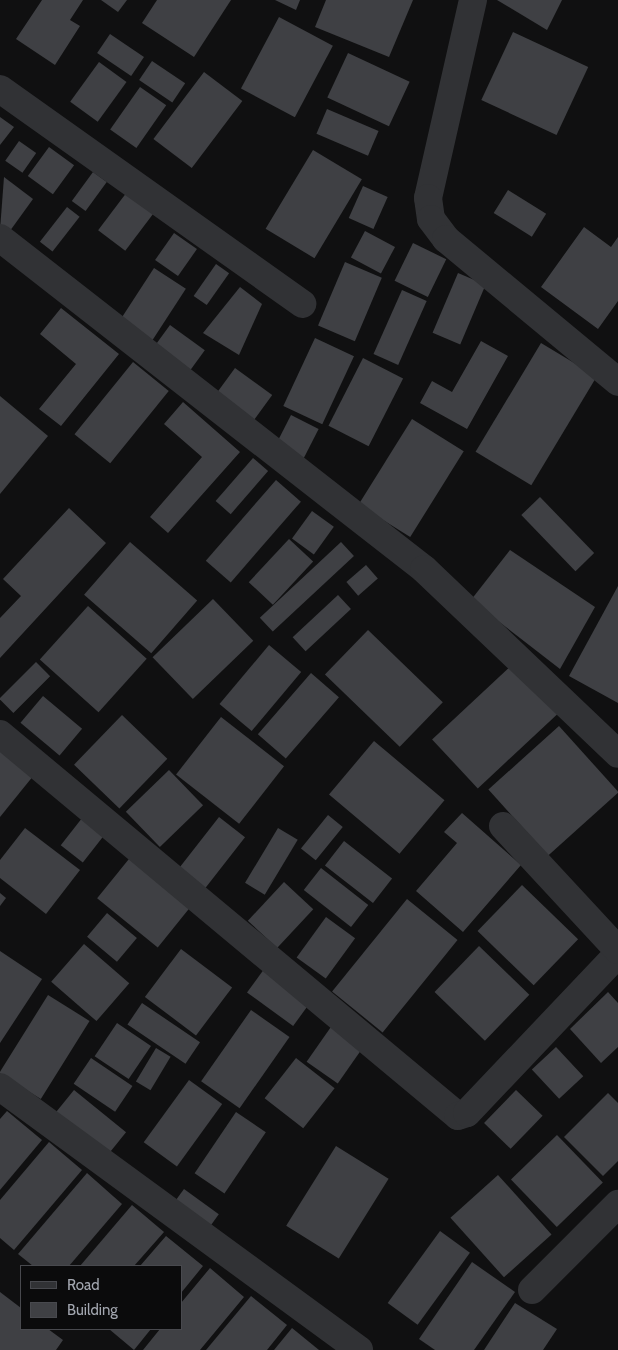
<!DOCTYPE html>
<html>
<head>
<meta charset="utf-8">
<style>
  body { margin:0 }
  #map { position:relative; width:618px; height:1350px; overflow:hidden; background:#101011; font-family:Cabin,sans-serif }
  div>[style] { position:absolute }
  .building>* { inset:0; background:#3f4044; transform-origin:0 0 }
  .minor>* { height:28px; margin:-14px; padding:0 14px; transform-origin:14px; border-radius:14px; background:#313235 }
  span { translate:-50% -50%; white-space:nowrap; text-align:center; line-height:1.15; -webkit-text-stroke:4.5px #0b0b0c; paint-order:stroke }
  .legend { position:absolute; left:20px; top:1265px; width:162px; height:65px; box-sizing:border-box; background:#0b0b0c; border:1px solid #48494e; margin:0; padding:6px 9px; list-style:none; font-size:15px; color:#a3a7b0 }
  .legend li { display:flex; align-items:center; gap:10px; height:25px }
  .legend b { width:25px; border:1px solid #48494e }
</style>
</head>
<body>
<div id="map">
  <div class="building">
    <i style="clip-path:polygon(42px 0,83px 0,70px 20px,80px 26px,55px 65px,16px 39px)"></i>
    <i style="clip-path:polygon(101px 0,127px 0,118px 12px)"></i>
    <i style="clip-path:polygon(157px 0,231px 0,194px 57px,142px 23px)"></i>
    <i style="clip-path:polygon(275px 0,300px 0,296px 10px)"></i>
    <i style="clip-path:polygon(326px 0,413px 0,389px 57px,315px 27px)"></i>
    <i style="clip-path:polygon(497px 0,562px 0,547px 30px)"></i>
    <i style="left:279px;top:17px;width:61px;height:81px;rotate:28deg"></i>
    <i style="left:513px;top:32px;width:83px;height:75px;rotate:25deg"></i>
    <i style="left:110px;top:34px;width:41px;height:23px;rotate:34deg"></i>
    <i style="left:348px;top:53px;width:68px;height:49px;rotate:25deg"></i>
    <i style="left:152px;top:61px;width:40px;height:23px;rotate:34deg"></i>
    <i style="left:99px;top:62px;width:34px;height:49px;rotate:36deg"></i>
    <i style="left:204px;top:72px;width:48px;height:84px;rotate:37deg"></i>
    <i style="left:140px;top:87px;width:32px;height:52px;rotate:35deg"></i>
    <i style="left:327px;top:109px;width:56px;height:27px;rotate:23deg"></i>
    <i style="clip-path:polygon(0 117px,14px 127px,0 145px)"></i>
    <i style="left:19px;top:141px;width:21px;height:24px;rotate:35deg"></i>
    <i style="left:49px;top:147px;width:31px;height:36px;rotate:36deg"></i>
    <i style="left:313px;top:150px;width:57px;height:92px;rotate:31deg"></i>
    <i style="left:93px;top:172px;width:17px;height:36px;rotate:36deg"></i>
    <i style="clip-path:polygon(4px 177px,33px 199px,7px 235px,0 230px)"></i>
    <i style="left:363px;top:186px;width:27px;height:35px;rotate:24deg"></i>
    <i style="left:508px;top:190px;width:45px;height:27px;rotate:32deg"></i>
    <i style="left:127px;top:192px;width:34px;height:48px;rotate:37deg"></i>
    <i style="left:67px;top:207px;width:16px;height:44px;rotate:38deg"></i>
    <i style="clip-path:polygon(584px 227px,611px 247px,618px 237px,618px 301px,598px 329px,541px 287px)"></i>
    <i style="left:365px;top:231px;width:34px;height:30px;rotate:28deg"></i>
    <i style="left:174px;top:233px;width:28px;height:33px;rotate:35deg"></i>
    <i style="left:413px;top:243px;width:37px;height:42px;rotate:26deg"></i>
    <i style="left:345px;top:262px;width:40px;height:69px;rotate:23deg"></i>
    <i style="left:216px;top:264px;width:16px;height:39px;rotate:35deg"></i>
    <i style="left:154px;top:268px;width:38px;height:63px;rotate:33deg"></i>
    <i style="left:458px;top:273px;width:30px;height:65px;rotate:23deg"></i>
    <i style="clip-path:polygon(240px 287px,262px 304px,239px 355px,203px 333px)"></i>
    <i style="left:402px;top:290px;width:27px;height:70px;rotate:24deg"></i>
    <i style="clip-path:polygon(61px 308px,119px 354px,61px 426px,39px 409px,76px 364px,40px 334px)"></i>
    <i style="left:170px;top:325px;width:43px;height:26px;rotate:36deg"></i>
    <i style="left:315px;top:338px;width:43px;height:75px;rotate:25deg"></i>
    <i style="clip-path:polygon(481px 341px,508px 356px,467px 429px,420px 403px,432px 381px,452px 392px)"></i>
    <i style="left:541px;top:343px;width:65px;height:127px;rotate:31deg"></i>
    <i style="left:363px;top:358px;width:45px;height:76px;rotate:27deg"></i>
    <i style="left:133px;top:362px;width:46px;height:93px;rotate:39deg"></i>
    <i style="left:235px;top:368px;width:46px;height:36px;rotate:36deg"></i>
    <i style="clip-path:polygon(0 396px,48px 436px,0 494px)"></i>
    <i style="clip-path:polygon(183px 402px,240px 452px,168px 533px,150px 517px,202px 457px,164px 424px)"></i>
    <i style="left:291px;top:415px;width:31px;height:34px;rotate:27deg"></i>
    <i style="left:412px;top:419px;width:61px;height:101px;rotate:32deg"></i>
    <i style="left:253px;top:458px;width:20px;height:57px;rotate:41deg"></i>
    <i style="left:276px;top:480px;width:33px;height:107px;rotate:41deg"></i>
    <i style="left:540px;top:497px;width:78px;height:26px;rotate:46deg"></i>
    <i style="clip-path:polygon(69px 508px,106px 543px,0 658px,0 618px,21px 596px,3px 579px)"></i>
    <i style="left:312px;top:511px;width:27px;height:34px;rotate:36deg"></i>
    <i style="left:289px;top:539px;width:33px;height:59px;rotate:43deg"></i>
    <i style="left:130px;top:542px;width:89px;height:70px;rotate:41deg"></i>
    <i style="left:341px;top:542px;width:19px;height:111px;rotate:47deg"></i>
    <i style="clip-path:polygon(510px 550px,595px 607px,560px 669px,471px 600px)"></i>
    <i style="left:366px;top:565px;width:18px;height:26px;rotate:49deg"></i>
    <i style="clip-path:polygon(618px 586px,618px 703px,569px 676px)"></i>
    <i style="left:338px;top:595px;width:19px;height:62px;rotate:47deg"></i>
    <i style="left:213px;top:599px;width:58px;height:84px;rotate:46deg"></i>
    <i style="left:88px;top:606px;width:79px;height:72px;rotate:42deg"></i>
    <i style="left:368px;top:630px;width:104px;height:62px;rotate:44deg"></i>
    <i style="left:269px;top:645px;width:42px;height:77px;rotate:40deg"></i>
    <i style="left:36px;top:662px;width:20px;height:52px;rotate:45deg"></i>
    <i style="left:514px;top:663px;width:67px;height:112px;rotate:47deg"></i>
    <i style="left:311px;top:673px;width:37px;height:81px;rotate:41deg"></i>
    <i style="left:43px;top:696px;width:51px;height:35px;rotate:40deg"></i>
    <i style="left:122px;top:715px;width:63px;height:69px;rotate:44deg"></i>
    <i style="left:221px;top:717px;width:80px;height:73px;rotate:38deg"></i>
    <i style="left:559px;top:726px;width:89px;height:95px;rotate:48deg"></i>
    <i style="clip-path:polygon(0 740px,38px 770px,0 817px)"></i>
    <i style="left:374px;top:741px;width:92px;height:70px;rotate:40deg"></i>
    <i style="left:169px;top:770px;width:49px;height:60px;rotate:46deg"></i>
    <i style="left:86px;top:813px;width:28px;height:41px;rotate:38deg"></i>
    <i style="clip-path:polygon(462px 813px,521px 865px,463px 932px,416px 891px,457px 843px,444px 832px)"></i>
    <i style="left:328px;top:815px;width:19px;height:43px;rotate:39deg"></i>
    <i style="left:219px;top:817px;width:33px;height:65px;rotate:38deg"></i>
    <i style="clip-path:polygon(25px 828px,80px 870px,46px 914px,0 878px,0 860px)"></i>
    <i style="left:278px;top:828px;width:23px;height:64px;rotate:31deg"></i>
    <i style="left:344px;top:841px;width:61px;height:31px;rotate:38deg"></i>
    <i style="left:133px;top:854px;width:78px;height:57px;rotate:39deg"></i>
    <i style="left:321px;top:868px;width:60px;height:28px;rotate:38deg"></i>
    <i style="left:284px;top:882px;width:40px;height:53px;rotate:43deg"></i>
    <i style="left:522px;top:885px;width:78px;height:64px;rotate:44deg"></i>
    <i style="clip-path:polygon(0 893px,6px 898px,0 906px)"></i>
    <i style="left:407px;top:899px;width:65px;height:119px;rotate:39deg"></i>
    <i style="left:107px;top:913px;width:39px;height:31px;rotate:40deg"></i>
    <i style="left:326px;top:917px;width:36px;height:50px;rotate:36deg"></i>
    <i style="left:84px;top:944px;width:60px;height:50px;rotate:41deg"></i>
    <i style="left:479px;top:946px;width:70px;height:64px;rotate:44deg"></i>
    <i style="left:181px;top:949px;width:64px;height:60px;rotate:37deg"></i>
    <i style="clip-path:polygon(0 951px,42px 979px,0 1043px)"></i>
    <i style="left:267px;top:965px;width:57px;height:34px;rotate:36deg"></i>
    <i style="clip-path:polygon(608px 992px,618px 1003px,618px 1047px,601px 1063px,570px 1029px)"></i>
    <i style="left:48px;top:995px;width:49px;height:92px;rotate:32deg"></i>
    <i style="left:142px;top:1003px;width:70px;height:26px;rotate:34deg"></i>
    <i style="left:251px;top:1010px;width:47px;height:87px;rotate:35deg"></i>
    <i style="left:117px;top:1023px;width:41px;height:40px;rotate:34deg"></i>
    <i style="left:333px;top:1024px;width:38px;height:46px;rotate:35deg"></i>
    <i style="left:556px;top:1047px;width:40px;height:33px;rotate:47deg"></i>
    <i style="left:156px;top:1048px;width:17px;height:39px;rotate:31deg"></i>
    <i style="left:91px;top:1058px;width:50px;height:31px;rotate:34deg"></i>
    <i style="left:296px;top:1058px;width:49px;height:51px;rotate:38deg"></i>
    <i style="left:189px;top:1080px;width:41px;height:77px;rotate:36deg"></i>
    <i style="left:74px;top:1090px;width:67px;height:29px;rotate:39deg"></i>
    <i style="left:516px;top:1090px;width:37px;height:46px;rotate:44deg"></i>
    <i style="clip-path:polygon(608px 1093px,618px 1103px,618px 1161px,603px 1176px,564px 1137px)"></i>
    <i style="clip-path:polygon(7px 1111px,42px 1140px,0 1190px,0 1119px)"></i>
    <i style="left:236px;top:1112px;width:36px;height:74px;rotate:34deg"></i>
    <i style="left:557px;top:1135px;width:66px;height:64px;rotate:46deg"></i>
    <i style="clip-path:polygon(49px 1142px,82px 1170px,14px 1250px,0 1238px,0 1200px)"></i>
    <i style="left:336px;top:1146px;width:62px;height:94px;rotate:32deg"></i>
    <i style="clip-path:polygon(87px 1173px,122px 1204px,69px 1266px,33px 1266px,18px 1254px)"></i>
    <i style="left:498px;top:1175px;width:80px;height:64px;rotate:48deg"></i>
    <i style="left:184px;top:1189px;width:43px;height:19px;rotate:36deg"></i>
    <i style="clip-path:polygon(132px 1205px,164px 1232px,134px 1266px,80px 1266px)"></i>
    <i style="left:440px;top:1231px;width:37px;height:89px;rotate:36deg"></i>
    <i style="clip-path:polygon(166px 1236px,203px 1266px,181px 1293px,181px 1266px,140px 1266px)"></i>
    <i style="clip-path:polygon(472px 1262px,515px 1292px,474px 1350px,435px 1350px,419px 1339px)"></i>
    <i style="clip-path:polygon(210px 1268px,244px 1297px,200px 1350px,143px 1350px,160px 1329px,181px 1329px,181px 1303px)"></i>
    <i style="clip-path:polygon(0 1292px,21px 1308px,21px 1329px,48px 1329px,63px 1340px,56px 1350px,0 1350px)"></i>
    <i style="clip-path:polygon(251px 1296px,287px 1325px,267px 1350px,206px 1350px)"></i>
    <i style="clip-path:polygon(515px 1303px,557px 1329px,543px 1350px,484px 1350px)"></i>
    <i style="clip-path:polygon(292px 1328px,319px 1350px,274px 1350px)"></i>
    <i style="clip-path:polygon(109px 1329px,151px 1329px,134px 1350px)"></i>
  </div>
  <div class="minor">
    <i style="left:473px;top:0;width:203px;rotate:102.8deg"></i>
    <i style="left:428px;top:198px;width:21px;rotate:82deg"></i>
    <i style="left:431px;top:219px;width:25px;rotate:53deg"></i>
    <i style="left:446px;top:239px;width:224px;rotate:39.7deg"></i>
    <i style="left:0;top:89px;width:371px;rotate:35.4deg"></i>
    <i style="left:0;top:238px;width:538px;rotate:37.98deg"></i>
    <i style="left:424px;top:569px;width:268px;rotate:43.6deg"></i>
    <i style="left:0;top:734px;width:596px;rotate:39.83deg"></i>
    <i style="left:458px;top:1116px;width:9px;rotate:-18deg"></i>
    <i style="left:467px;top:1113px;width:219px;rotate:-46.5deg"></i>
    <i style="left:503px;top:826px;width:169px;rotate:47.2deg"></i>
    <i style="left:0;top:1087px;width:445px;rotate:36.2deg"></i>
    <i style="left:532px;top:1290px;width:122px;rotate:-45deg"></i>
  </div>
  <ul class="legend">
  <li><b style="height:6px;background:#313235"></b>Road</li>
  <li><b style="height:14px;background:#3f4044"></b>Building</li>
  </ul>
</div>
</body>
</html>
